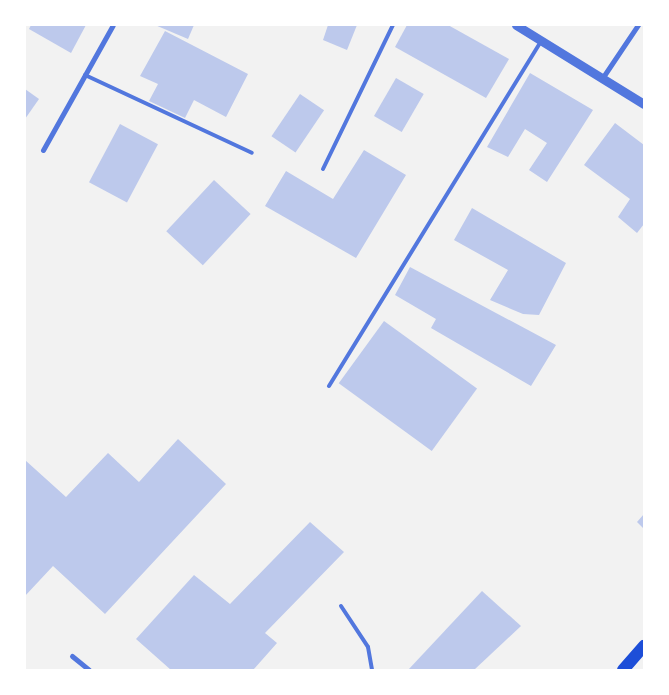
<!DOCTYPE html>
<html>
<head>
<meta charset="utf-8">
<style>
  body { margin:0 }
  #map { position:relative; width:669px; height:695px; overflow:hidden; background:#f2f2f2; font-family:Literata,serif }
  div>[style] { position:absolute }
  .building>* { inset:0; background:#bdc9ec; transform-origin:0 0 }
  .service>* { height:4px; margin:-2px; padding:0 2px; transform-origin:2px; border-radius:2px; background:#5277de }
  .minor>* { height:5px; margin:-2.5px; padding:0 2.5px; transform-origin:2.5px; border-radius:2.5px; background:#5277de }
  .tertiary>* { height:9px; margin:-4.5px; padding:0 4.5px; transform-origin:4.5px; border-radius:4.5px; background:#5277de }
  .primary>* { height:12px; margin:-6px; padding:0 6px; transform-origin:6px; border-radius:6px; background:#1d4ed8 }
  span { translate:-50% -50%; white-space:nowrap; text-align:center; line-height:1.15; -webkit-text-stroke:5px #fff; paint-order:stroke }
  .frame { position:absolute; inset:0; border:26px solid #fff; pointer-events:none }
</style>
</head>
<body>
<div id="map">
  <div class="building">
    <i style="clip-path:polygon(31px 25px,86px 25px,71px 53px,29px 29px)"></i>
    <i style="clip-path:polygon(155px 25px,194px 25px,188px 39px)"></i>
    <i style="clip-path:polygon(328px 25px,357px 25px,347px 50px,323px 40px)"></i>
    <i style="clip-path:polygon(407px 25px,448px 25px,509px 59px,486px 98px,395px 47px)"></i>
    <i style="clip-path:polygon(165px 31px,248px 74px,226px 117px,194px 100px,185px 118px,149px 101px,158px 84px,140px 76px)"></i>
    <i style="clip-path:polygon(530px 73px,593px 110px,547px 182px,529px 170px,547px 143px,525px 129px,508px 157px,487px 147px)"></i>
    <i style="left:396px;top:78px;width:32px;height:44px;rotate:30deg"></i>
    <i style="clip-path:polygon(25px 89px,39px 99px,25px 119px)"></i>
    <i style="left:300px;top:94px;width:29px;height:51px;rotate:34deg"></i>
    <i style="clip-path:polygon(615px 123px,644px 145px,644px 224px,637px 233px,618px 217px,630px 199px,584px 165px)"></i>
    <i style="left:120px;top:124px;width:43px;height:66px;rotate:28deg"></i>
    <i style="clip-path:polygon(364px 150px,406px 175px,356px 258px,265px 206px,286px 171px,333px 199px)"></i>
    <i style="left:214px;top:180px;width:50px;height:70px;rotate:43deg"></i>
    <i style="clip-path:polygon(472px 208px,566px 263px,539px 315px,523px 314px,490px 300px,508px 270px,454px 240px)"></i>
    <i style="clip-path:polygon(410px 267px,556px 345px,531px 386px,431px 328px,436px 319px,395px 295px)"></i>
    <i style="left:384px;top:321px;width:115px;height:77px;rotate:36deg"></i>
    <i style="clip-path:polygon(178px 439px,226px 484px,105px 614px,53px 566px,25px 596px,25px 460px,66px 497px,108px 453px,139px 482px)"></i>
    <i style="clip-path:polygon(644px 514px,644px 529px,637px 522px)"></i>
    <i style="clip-path:polygon(310px 522px,344px 552px,265px 633px,277px 643px,253px 670px,171px 670px,136px 639px,194px 575px,230px 604px)"></i>
    <i style="clip-path:polygon(482px 591px,521px 626px,474px 670px,408px 670px)"></i>
  </div>
  <div class="service">
    <i style="left:85px;top:75px;width:184px;rotate:25deg"></i>
    <i style="left:323px;top:169px;width:160px;rotate:-64.1deg"></i>
    <i style="left:329px;top:386px;width:405px;rotate:-58.4deg"></i>
    <i style="left:341px;top:606px;width:49px;rotate:56.6deg"></i>
    <i style="left:368px;top:647px;width:23px;rotate:80deg"></i>
  </div>
  <div class="minor">
    <i style="left:603px;top:77px;width:63px;rotate:-56.1deg"></i>
    <i style="left:43px;top:150px;width:143px;rotate:-60.8deg"></i>
    <i style="left:72px;top:656px;width:22px;rotate:39deg"></i>
  </div>
  <div class="tertiary">
    <i style="left:516px;top:25px;width:150px;rotate:31.7deg"></i>
  </div>
  <div class="primary">
    <i style="left:623px;top:670px;width:32px;rotate:-49deg"></i>
  </div>
  <div class="frame"></div>
</div>
</body>
</html>
